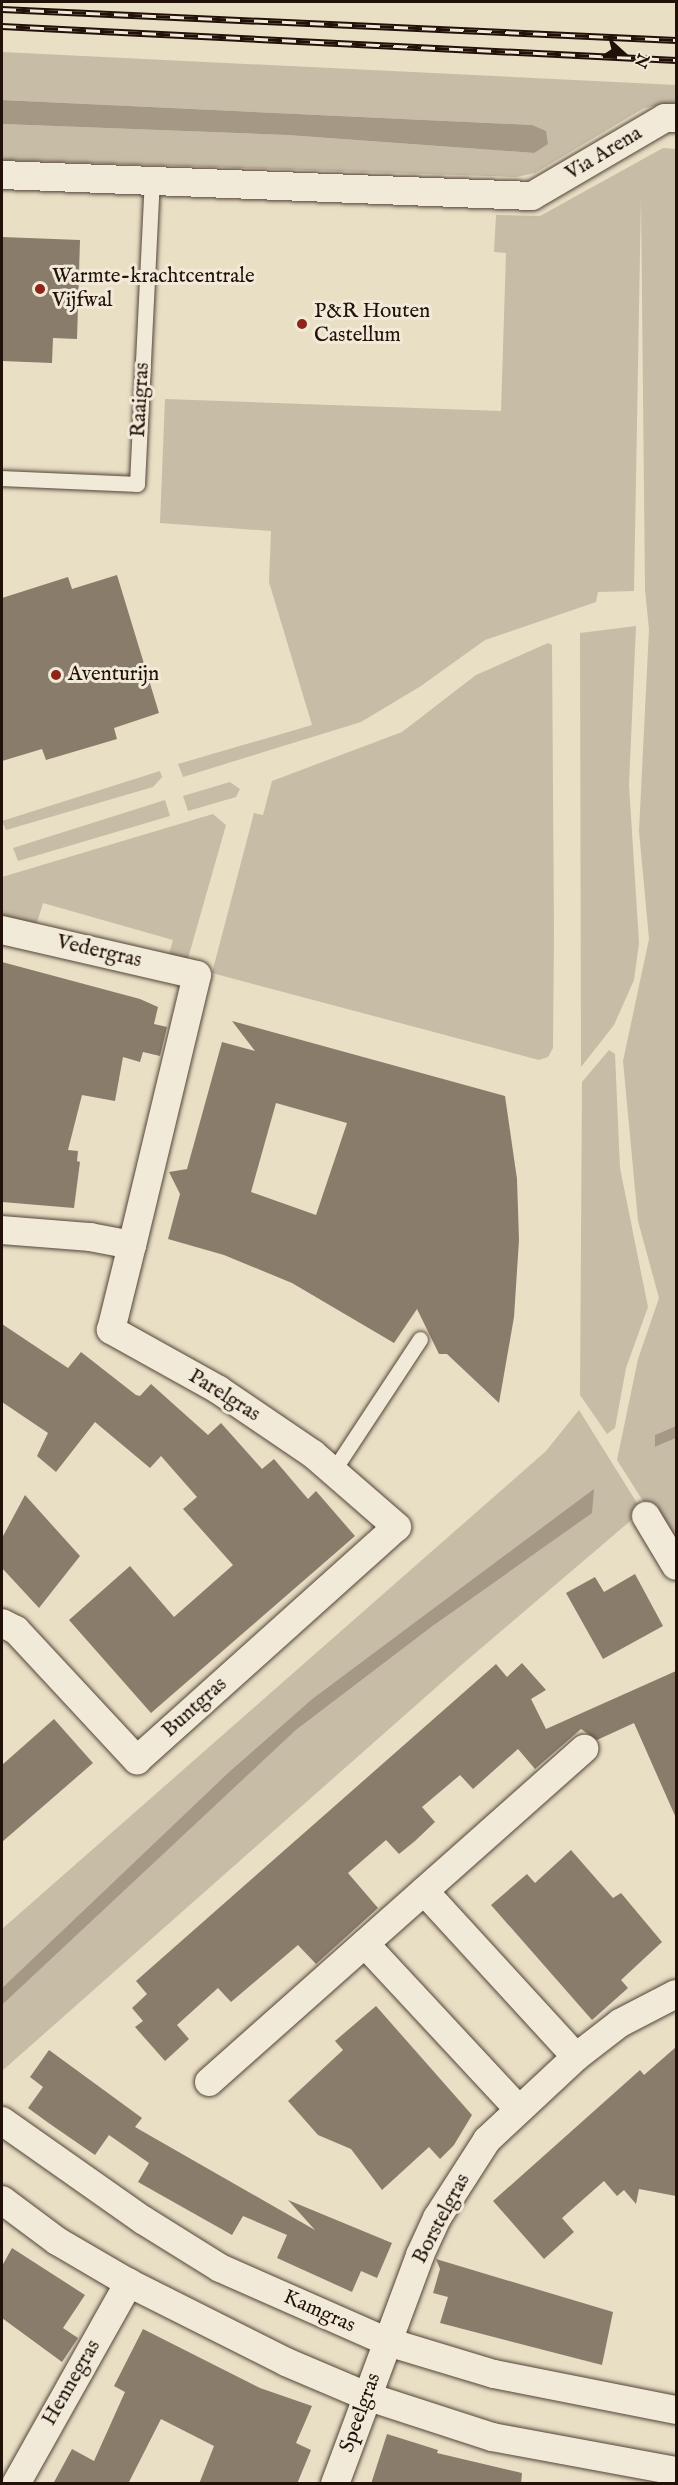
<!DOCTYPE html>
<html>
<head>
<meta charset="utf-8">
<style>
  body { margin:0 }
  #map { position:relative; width:678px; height:2485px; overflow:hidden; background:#e9dfc5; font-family:"IM FELL English",serif }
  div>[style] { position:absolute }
  .green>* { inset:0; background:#c7bca5 }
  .water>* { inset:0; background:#a59985 }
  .building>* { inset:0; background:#897c6b }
  .roads { filter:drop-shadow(0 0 2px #544438) drop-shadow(0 0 2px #544438) }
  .service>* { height:15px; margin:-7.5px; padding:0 7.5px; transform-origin:7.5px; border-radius:7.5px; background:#f1ead9 }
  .minor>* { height:28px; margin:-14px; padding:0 14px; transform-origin:14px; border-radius:14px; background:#f1ead9 }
  .rail>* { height:7px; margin-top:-3.5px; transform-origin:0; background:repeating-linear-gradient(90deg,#f1ead9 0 14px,#221109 0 28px); box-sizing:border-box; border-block:2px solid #221109 }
  .dots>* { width:16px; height:16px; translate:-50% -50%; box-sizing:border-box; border:3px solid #f1ead9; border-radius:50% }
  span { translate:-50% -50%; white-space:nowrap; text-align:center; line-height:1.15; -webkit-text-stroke:6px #f1ead9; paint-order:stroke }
  .street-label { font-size:21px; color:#221109 }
  .poi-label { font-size:21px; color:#221109 }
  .left { translate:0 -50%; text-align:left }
  .frame { position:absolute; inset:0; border:3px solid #221109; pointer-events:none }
  .north { position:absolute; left:594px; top:24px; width:60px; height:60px; -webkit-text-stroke:4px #f1ead9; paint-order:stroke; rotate:111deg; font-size:16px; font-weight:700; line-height:24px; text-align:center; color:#221109 }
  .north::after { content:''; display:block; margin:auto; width:21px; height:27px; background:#221109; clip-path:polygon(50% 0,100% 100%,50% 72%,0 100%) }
</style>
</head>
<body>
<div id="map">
  <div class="green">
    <i style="clip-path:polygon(2px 52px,676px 85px,676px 102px,644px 108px,535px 173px,516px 177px,2px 160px,2px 124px,287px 135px,534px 153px,532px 125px,2px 100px)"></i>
    <i style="clip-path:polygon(663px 148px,676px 149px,676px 1426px,655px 1435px,655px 1447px,676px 1438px,676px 1553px,617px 1460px,638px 1359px,659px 1298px,638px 1221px,623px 1061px,649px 939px,639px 831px,649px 629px,645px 590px,641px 197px,634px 591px,598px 592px,596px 602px,485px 640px,421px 686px,361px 722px,183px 777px,178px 764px,312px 725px,269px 582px,271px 531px,160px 523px,165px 399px,501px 411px,506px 253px,494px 252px,496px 215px,540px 216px)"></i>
    <i style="clip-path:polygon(636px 626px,629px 785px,639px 943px,634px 980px,614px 1025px,581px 1067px,580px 633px)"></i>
    <i style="clip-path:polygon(548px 643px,552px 645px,554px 931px,553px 1048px,548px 1057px,539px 1060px,212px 973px,254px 813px,263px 815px,272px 781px,402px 732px,476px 675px)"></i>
    <i style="clip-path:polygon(160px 771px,162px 777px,153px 787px,6px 830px,2px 821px)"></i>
    <i style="clip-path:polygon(230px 782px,240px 789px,236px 797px,188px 811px,183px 796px)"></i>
    <i style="clip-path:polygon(165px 800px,170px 816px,18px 861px,13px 848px)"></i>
    <i style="clip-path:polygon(213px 814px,226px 825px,185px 969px,167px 961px,173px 940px,43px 903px,36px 926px,2px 920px,2px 877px)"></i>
    <i style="clip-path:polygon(609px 1050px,615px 1054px,620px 1168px,648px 1307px,626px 1368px,615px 1428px,607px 1434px,580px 1395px,582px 1082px)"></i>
    <i style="clip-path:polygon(579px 1410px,642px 1511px,466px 1661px,2px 2071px,2px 2005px,296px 1730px,434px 1625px,594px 1490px,312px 1699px,230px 1771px,2px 1988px,2px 1929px,546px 1451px)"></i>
  </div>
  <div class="water">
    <i style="clip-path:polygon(2px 100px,532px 125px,546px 131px,548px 144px,534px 153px,287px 135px,2px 124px)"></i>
    <i style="clip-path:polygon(676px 1426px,676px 1438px,655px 1447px,655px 1435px)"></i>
    <i style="clip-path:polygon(594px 1489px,592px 1513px,434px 1625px,296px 1730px,2px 2005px,2px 1988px,230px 1771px,312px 1699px)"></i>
  </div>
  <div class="building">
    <i style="clip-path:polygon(2px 237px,80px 240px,77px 339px,53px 338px,52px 363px,2px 361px)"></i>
    <i style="clip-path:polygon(117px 575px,159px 713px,114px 728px,117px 739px,46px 760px,42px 749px,2px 761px,2px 598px,68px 577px,72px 589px)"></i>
    <i style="clip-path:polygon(2px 962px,140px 999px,158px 1007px,154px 1024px,167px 1027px,160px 1056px,143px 1052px,140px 1062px,123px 1057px,115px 1101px,82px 1095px,68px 1150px,78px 1151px,77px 1161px,80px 1162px,74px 1208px,2px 1202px)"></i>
    <i style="clip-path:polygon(evenodd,232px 1021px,505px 1096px,517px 1179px,519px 1240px,514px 1317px,499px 1403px,447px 1354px,439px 1354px,417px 1309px,394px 1343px,292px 1283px,224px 1255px,168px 1239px,180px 1194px,169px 1172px,187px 1169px,222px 1042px,255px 1051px,232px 1021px,276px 1103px,347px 1123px,316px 1215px,251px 1192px,276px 1103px)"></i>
    <i style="clip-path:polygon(2px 1324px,68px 1368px,81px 1352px,136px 1395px,140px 1396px,151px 1384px,208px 1435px,221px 1423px,262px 1469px,274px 1459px,308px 1499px,316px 1491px,355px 1536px,151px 1713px,69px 1620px,130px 1566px,174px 1617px,233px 1565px,183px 1509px,197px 1497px,161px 1456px,150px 1468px,95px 1422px,56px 1472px,37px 1456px,48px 1433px,2px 1402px)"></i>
    <i style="clip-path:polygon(25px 1495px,80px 1556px,39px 1608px,2px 1568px,2px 1538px)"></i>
    <i style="clip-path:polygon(635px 1574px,663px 1626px,603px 1659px,566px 1593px,595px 1577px,604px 1592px)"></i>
    <i style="clip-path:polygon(522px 1663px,546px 1690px,531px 1699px,546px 1729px,676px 1671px,676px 1818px,634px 1723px,597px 1740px,581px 1729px,535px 1769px,518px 1749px,473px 1789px,460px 1775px,422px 1807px,435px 1822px,415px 1841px,399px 1854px,386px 1840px,348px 1873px,378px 1908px,316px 1964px,298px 1945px,231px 2002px,218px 1988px,177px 2025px,189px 2039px,165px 2061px,135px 2027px,143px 2021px,132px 2008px,147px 1994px,136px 1981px,496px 1664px,507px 1677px)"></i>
    <i style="clip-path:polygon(54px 1719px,93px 1763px,2px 1842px,2px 1765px)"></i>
    <i style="clip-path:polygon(571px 1850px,613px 1898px,621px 1893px,662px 1942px,621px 1980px,628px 1988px,592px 2020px,491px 1905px,527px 1874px,535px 1883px)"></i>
    <i style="clip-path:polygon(376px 2006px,472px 2115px,454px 2145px,440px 2159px,429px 2147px,382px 2190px,351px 2149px,318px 2135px,288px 2101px,343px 2050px,335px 2041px)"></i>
    <i style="clip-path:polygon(676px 2047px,676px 2196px,639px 2189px,636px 2204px,624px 2190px,617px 2196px,604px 2181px,562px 2218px,574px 2232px,544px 2259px,493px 2201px,640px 2070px,644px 2075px)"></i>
    <i style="clip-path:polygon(49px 2050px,142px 2118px,135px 2127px,315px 2230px,288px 2200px,392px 2243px,377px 2278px,361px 2271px,352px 2292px,277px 2258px,287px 2235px,243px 2216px,232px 2235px,138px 2182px,149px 2163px,109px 2135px,95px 2155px,50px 2124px,28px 2108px,43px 2087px,30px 2077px)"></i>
    <i style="clip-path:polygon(12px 2248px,85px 2295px,63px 2328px,78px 2338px,62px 2362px,2px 2318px,2px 2266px)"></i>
    <i style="clip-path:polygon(436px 2259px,613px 2312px,602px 2365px,440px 2323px,448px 2297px,433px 2293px,440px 2269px)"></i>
    <i style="clip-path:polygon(143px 2329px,260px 2388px,312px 2406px,296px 2443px,311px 2450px,297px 2484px,199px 2484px,214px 2446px,161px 2419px,129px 2482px,133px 2484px,53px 2484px,72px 2449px,94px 2461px,125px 2392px,114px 2386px)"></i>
    <i style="clip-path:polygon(387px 2434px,438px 2450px,437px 2453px,522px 2473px,521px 2484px,371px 2484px)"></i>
  </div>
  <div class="roads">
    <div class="service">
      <i style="left:2px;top:478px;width:135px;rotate:2.5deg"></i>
      <i style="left:137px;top:484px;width:303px;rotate:-87.2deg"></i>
      <i style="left:333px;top:1471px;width:158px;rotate:-56.6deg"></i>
    </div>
    <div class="minor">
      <i style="left:2px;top:175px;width:530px;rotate:2.27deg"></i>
      <i style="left:532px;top:196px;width:154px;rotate:-30.4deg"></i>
      <i style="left:665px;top:118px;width:11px"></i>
      <i style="left:2px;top:930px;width:200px;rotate:13deg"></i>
      <i style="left:197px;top:975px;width:278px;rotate:103.5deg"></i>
      <i style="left:132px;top:1245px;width:43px;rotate:-169.2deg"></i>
      <i style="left:90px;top:1237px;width:88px;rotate:-175.5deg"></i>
      <i style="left:646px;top:1516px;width:58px;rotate:59deg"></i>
      <i style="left:2px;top:1623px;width:16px;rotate:27deg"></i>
      <i style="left:16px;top:1630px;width:178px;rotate:47.1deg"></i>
      <i style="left:137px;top:1760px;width:349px;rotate:-41.9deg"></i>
      <i style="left:397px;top:1527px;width:111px;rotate:-139deg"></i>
      <i style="left:313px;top:1454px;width:114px;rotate:-145.8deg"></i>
      <i style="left:219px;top:1390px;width:124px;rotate:-150.9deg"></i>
      <i style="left:111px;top:1330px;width:88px;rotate:-76.1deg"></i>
      <i style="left:424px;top:1891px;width:225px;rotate:47.5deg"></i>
      <i style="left:365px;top:1944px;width:226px;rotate:47.1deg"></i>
      <i style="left:209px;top:2082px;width:502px;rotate:-41.61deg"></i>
      <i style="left:2px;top:2121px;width:172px;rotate:35.1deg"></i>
      <i style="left:143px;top:2220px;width:91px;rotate:31.9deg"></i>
      <i style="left:220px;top:2268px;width:184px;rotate:23.8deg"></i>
      <i style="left:388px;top:2342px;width:111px;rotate:16.8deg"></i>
      <i style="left:494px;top:2374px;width:186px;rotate:11.2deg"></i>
      <i style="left:2px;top:2200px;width:69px;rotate:36.7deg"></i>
      <i style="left:57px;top:2241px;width:83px;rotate:30.3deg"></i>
      <i style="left:129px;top:2283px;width:176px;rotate:26.7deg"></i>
      <i style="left:286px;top:2362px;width:87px;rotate:23deg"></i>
      <i style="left:366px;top:2396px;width:133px;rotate:18deg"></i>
      <i style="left:492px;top:2437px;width:187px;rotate:10.5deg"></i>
      <i style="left:16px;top:2484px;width:231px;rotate:-60.7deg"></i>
      <i style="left:335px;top:2484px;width:244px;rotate:-69.6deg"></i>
      <i style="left:420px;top:2255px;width:41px;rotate:-65.3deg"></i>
      <i style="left:437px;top:2218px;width:93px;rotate:-57.3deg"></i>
      <i style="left:487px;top:2140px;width:122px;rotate:-43deg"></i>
      <i style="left:576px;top:2057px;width:56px;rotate:-37.7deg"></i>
      <i style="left:620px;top:2023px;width:63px;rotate:-27.4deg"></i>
    </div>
  </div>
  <div class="rail">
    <i style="left:2px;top:9px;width:675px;rotate:2.63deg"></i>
    <i style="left:2px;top:26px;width:675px;rotate:2.89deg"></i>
  </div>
  <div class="dots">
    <i style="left:40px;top:289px;background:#8f2418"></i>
    <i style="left:302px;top:324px;background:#8f2418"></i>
    <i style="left:56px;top:675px;background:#8f2418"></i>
  </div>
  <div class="street-label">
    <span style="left:604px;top:154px;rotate:-31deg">Via Arena</span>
    <span style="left:141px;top:400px;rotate:-87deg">Raaigras</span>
    <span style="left:99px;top:952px;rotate:13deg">Vedergras</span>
    <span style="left:224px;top:1396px;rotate:32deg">Parelgras</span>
    <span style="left:195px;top:1708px;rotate:-42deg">Buntgras</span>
    <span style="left:442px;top:2219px;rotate:-62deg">Borstelgras</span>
    <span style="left:319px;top:2312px;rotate:24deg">Kamgras</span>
    <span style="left:72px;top:2383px;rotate:-60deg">Hennegras</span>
    <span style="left:361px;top:2413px;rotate:-70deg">Speelgras</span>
  </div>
  <div class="poi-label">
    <span class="left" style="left:52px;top:289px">Warmte-krachtcentrale<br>Vijfwal</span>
    <span class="left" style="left:314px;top:324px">P&amp;R Houten<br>Castellum</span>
    <span class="left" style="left:68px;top:675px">Aventurijn</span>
  </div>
  <div class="frame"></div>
  <div class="north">N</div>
</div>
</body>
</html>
